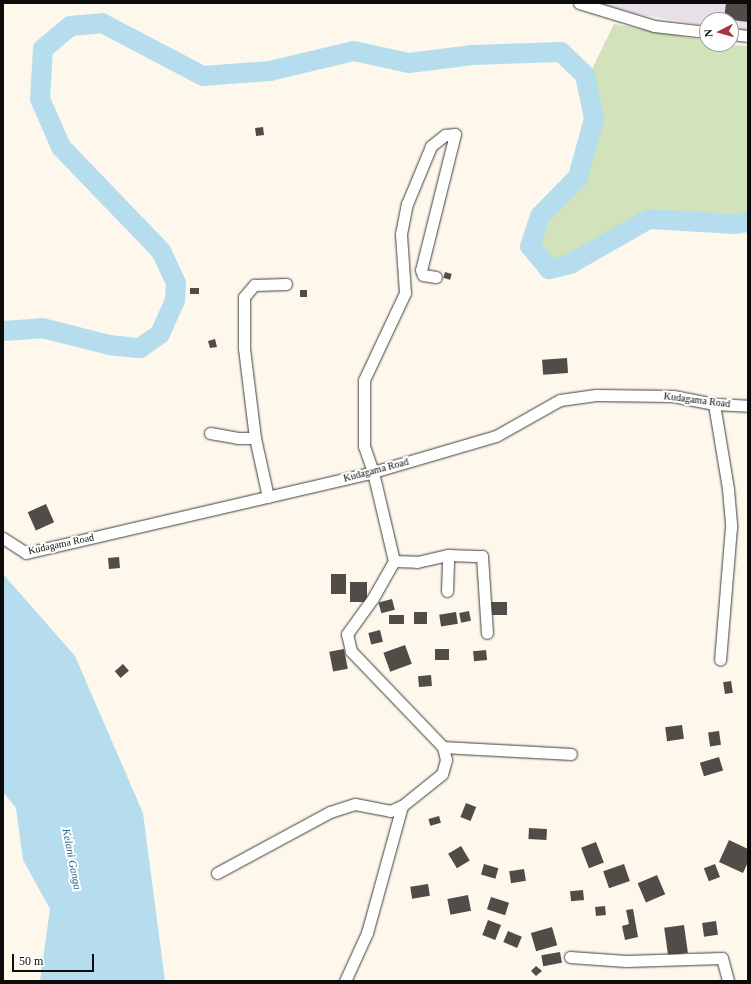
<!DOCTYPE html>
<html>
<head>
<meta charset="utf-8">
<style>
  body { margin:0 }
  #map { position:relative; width:751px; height:984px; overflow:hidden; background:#fdf8eb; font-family:Georgia,serif }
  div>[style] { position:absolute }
  .industrial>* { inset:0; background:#e7e0e9 }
  .green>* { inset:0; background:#d2e2ba }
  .water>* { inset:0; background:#b6ddee }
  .river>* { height:20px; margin:-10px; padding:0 10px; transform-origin:10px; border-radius:10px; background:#b6ddee }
  .building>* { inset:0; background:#524c49; transform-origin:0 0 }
  .roads { filter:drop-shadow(0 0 1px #3e3e3e) drop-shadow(0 0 1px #3e3e3e) }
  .street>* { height:11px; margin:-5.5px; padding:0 5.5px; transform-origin:5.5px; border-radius:5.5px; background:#fff }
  span { translate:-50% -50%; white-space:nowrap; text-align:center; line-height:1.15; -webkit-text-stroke:4px #fff; paint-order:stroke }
  .street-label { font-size:10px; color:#0b0b0b }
  .water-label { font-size:11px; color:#24678d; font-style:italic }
  .frame { position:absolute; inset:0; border:4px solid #0b0b0b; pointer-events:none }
  .north { position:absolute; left:699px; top:12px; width:40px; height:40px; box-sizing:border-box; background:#fff; border:1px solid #9d9d9d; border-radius:50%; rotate:264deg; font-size:11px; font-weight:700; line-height:16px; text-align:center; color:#0b0b0b }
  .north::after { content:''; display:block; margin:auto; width:14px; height:18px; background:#a93543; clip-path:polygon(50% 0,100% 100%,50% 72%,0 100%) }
  .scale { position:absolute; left:12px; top:954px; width:82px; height:18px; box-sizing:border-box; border:2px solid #0b0b0b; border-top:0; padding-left:5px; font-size:12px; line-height:14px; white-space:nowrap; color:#0b0b0b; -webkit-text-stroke:3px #fff; paint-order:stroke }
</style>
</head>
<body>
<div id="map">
  <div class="industrial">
    <i style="clip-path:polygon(597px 3px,748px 3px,748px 31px,731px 30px,731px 20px,707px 20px,707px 26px,636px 14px)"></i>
  </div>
  <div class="green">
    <i style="clip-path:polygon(614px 24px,707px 41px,707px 44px,748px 46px,748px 216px,734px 218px,648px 212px,568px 258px,551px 261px,537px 245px,545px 219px,584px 180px,601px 119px,591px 71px)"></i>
  </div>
  <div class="water">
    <i style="clip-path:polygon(3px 574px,75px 656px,143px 813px,165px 981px,40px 981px,50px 909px,23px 860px,16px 808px,3px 792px)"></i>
  </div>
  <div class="river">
    <i style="left:3px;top:331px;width:39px;rotate:-4deg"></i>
    <i style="left:42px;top:328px;width:69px;rotate:14.2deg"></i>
    <i style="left:109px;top:345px;width:31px;rotate:6deg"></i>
    <i style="left:140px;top:348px;width:24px;rotate:-35deg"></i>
    <i style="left:160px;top:334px;width:36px;rotate:-66deg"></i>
    <i style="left:175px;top:301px;width:18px;rotate:-87deg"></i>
    <i style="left:176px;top:283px;width:35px;rotate:-115deg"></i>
    <i style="left:161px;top:251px;width:144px;rotate:-133.9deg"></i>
    <i style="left:61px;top:147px;width:52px;rotate:-113.6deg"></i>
    <i style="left:40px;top:99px;width:50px;rotate:-86.6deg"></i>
    <i style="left:43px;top:49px;width:35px;rotate:-40deg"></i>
    <i style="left:70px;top:26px;width:32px;rotate:-5deg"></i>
    <i style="left:102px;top:23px;width:114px;rotate:27.7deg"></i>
    <i style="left:203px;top:76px;width:67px;rotate:-4.3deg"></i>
    <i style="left:270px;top:71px;width:86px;rotate:-13.4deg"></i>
    <i style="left:354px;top:51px;width:56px;rotate:12.3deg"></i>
    <i style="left:409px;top:63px;width:64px;rotate:-7.2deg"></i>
    <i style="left:472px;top:55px;width:89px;rotate:-1.9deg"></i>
    <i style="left:561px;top:52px;width:33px;rotate:44deg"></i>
    <i style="left:585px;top:75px;width:45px;rotate:78.4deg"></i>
    <i style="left:594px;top:119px;width:60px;rotate:105.4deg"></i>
    <i style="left:578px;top:177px;width:54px;rotate:134.3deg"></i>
    <i style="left:540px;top:216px;width:32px;rotate:108deg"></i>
    <i style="left:530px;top:246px;width:30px;rotate:50deg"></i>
    <i style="left:549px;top:269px;width:22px;rotate:-13deg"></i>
    <i style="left:570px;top:264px;width:91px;rotate:-29.7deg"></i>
    <i style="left:649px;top:219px;width:86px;rotate:3.3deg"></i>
    <i style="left:735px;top:224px;width:13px;rotate:-9deg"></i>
  </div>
  <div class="building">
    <i style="clip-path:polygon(726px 3px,748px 3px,748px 22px,724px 19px)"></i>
    <i style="left:263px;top:127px;width:8px;height:8px;rotate:83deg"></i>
    <i style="left:445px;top:272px;width:7px;height:6px;rotate:16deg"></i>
    <i style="left:190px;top:288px;width:9px;height:6px"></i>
    <i style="left:300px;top:290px;width:7px;height:7px"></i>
    <i style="clip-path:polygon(215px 339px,217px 347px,210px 348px,208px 341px)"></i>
    <i style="left:567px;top:358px;width:15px;height:25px;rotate:86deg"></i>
    <i style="left:46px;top:504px;width:20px;height:20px;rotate:66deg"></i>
    <i style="left:119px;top:557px;width:11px;height:11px;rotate:85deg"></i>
    <i style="left:331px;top:574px;width:15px;height:20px"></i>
    <i style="left:350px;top:582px;width:17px;height:20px"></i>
    <i style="left:392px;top:599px;width:11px;height:14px;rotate:75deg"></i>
    <i style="left:489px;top:602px;width:18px;height:13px"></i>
    <i style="left:469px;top:611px;width:10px;height:10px;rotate:79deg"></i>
    <i style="left:414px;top:612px;width:13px;height:12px"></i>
    <i style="left:456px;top:612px;width:12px;height:17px;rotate:81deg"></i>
    <i style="left:389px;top:615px;width:15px;height:9px"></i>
    <i style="left:380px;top:630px;width:12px;height:12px;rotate:76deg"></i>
    <i style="left:405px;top:645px;width:20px;height:23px;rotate:70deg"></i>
    <i style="left:344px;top:649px;width:20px;height:15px;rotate:79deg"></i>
    <i style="left:435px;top:649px;width:14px;height:11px"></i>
    <i style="left:486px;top:650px;width:10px;height:13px;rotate:84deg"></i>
    <i style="left:123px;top:664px;width:9px;height:11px;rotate:49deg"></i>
    <i style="left:431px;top:675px;width:11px;height:13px;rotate:85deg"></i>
    <i style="left:731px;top:681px;width:12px;height:8px;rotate:81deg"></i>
    <i style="left:682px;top:725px;width:14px;height:17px;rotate:82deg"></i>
    <i style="left:719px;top:731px;width:14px;height:11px;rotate:82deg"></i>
    <i style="left:719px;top:757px;width:14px;height:20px;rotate:73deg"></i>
    <i style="left:466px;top:803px;width:11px;height:15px;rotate:22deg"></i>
    <i style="left:439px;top:816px;width:7px;height:11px;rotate:74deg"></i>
    <i style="left:529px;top:828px;width:18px;height:11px;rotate:3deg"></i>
    <i style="clip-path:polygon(729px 840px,748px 849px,748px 862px,743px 873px,719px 862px)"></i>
    <i style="left:596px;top:842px;width:22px;height:16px;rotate:69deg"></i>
    <i style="left:461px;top:846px;width:17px;height:15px;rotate:59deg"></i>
    <i style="left:484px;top:864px;width:15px;height:11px;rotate:16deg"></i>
    <i style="left:624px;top:864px;width:18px;height:22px;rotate:71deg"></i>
    <i style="left:715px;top:864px;width:14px;height:12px;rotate:69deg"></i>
    <i style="left:524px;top:869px;width:12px;height:15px;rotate:81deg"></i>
    <i style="left:657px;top:875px;width:21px;height:21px;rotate:67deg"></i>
    <i style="left:428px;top:884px;width:12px;height:18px;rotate:81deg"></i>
    <i style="left:583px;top:890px;width:10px;height:13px;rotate:84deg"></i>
    <i style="left:468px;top:895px;width:16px;height:21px;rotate:79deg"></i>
    <i style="left:491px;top:897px;width:19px;height:13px;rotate:18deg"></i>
    <i style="left:605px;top:906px;width:9px;height:10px;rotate:84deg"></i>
    <i style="clip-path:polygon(633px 909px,638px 937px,625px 940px,622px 926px,629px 924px,626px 910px)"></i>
    <i style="left:488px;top:920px;width:14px;height:16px;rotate:21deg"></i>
    <i style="left:716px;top:921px;width:14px;height:14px;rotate:82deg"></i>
    <i style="left:684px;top:925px;width:28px;height:20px;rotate:82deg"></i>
    <i style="left:552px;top:927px;width:19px;height:22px;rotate:74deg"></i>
    <i style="left:508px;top:931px;width:15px;height:12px;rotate:23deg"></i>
    <i style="left:560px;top:952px;width:11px;height:19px;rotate:80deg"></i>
    <i style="clip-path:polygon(536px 966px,542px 971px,536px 976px,531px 971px)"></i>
  </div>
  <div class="roads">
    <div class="street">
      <i style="left:579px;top:3px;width:78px;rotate:17deg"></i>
      <i style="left:654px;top:26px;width:53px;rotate:6.5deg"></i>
      <i style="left:731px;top:34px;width:17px;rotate:7deg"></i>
      <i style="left:714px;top:404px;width:86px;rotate:80.6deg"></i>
      <i style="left:728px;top:489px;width:38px;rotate:85deg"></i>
      <i style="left:731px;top:527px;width:133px;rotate:94.7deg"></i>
      <i style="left:210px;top:433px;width:27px;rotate:10deg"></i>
      <i style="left:237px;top:438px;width:18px"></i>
      <i style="left:268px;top:497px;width:60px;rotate:-102.4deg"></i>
      <i style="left:255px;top:438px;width:91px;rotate:-97deg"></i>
      <i style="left:244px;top:348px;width:51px;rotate:-90deg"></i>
      <i style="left:244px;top:297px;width:16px;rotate:-50deg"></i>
      <i style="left:254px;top:285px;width:32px;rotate:-2deg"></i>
      <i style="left:3px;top:538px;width:27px;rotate:33deg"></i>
      <i style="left:26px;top:553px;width:356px;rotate:-13.1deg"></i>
      <i style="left:373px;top:472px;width:128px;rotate:-16.3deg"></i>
      <i style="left:496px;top:436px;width:73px;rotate:-29.4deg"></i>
      <i style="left:560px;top:400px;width:36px;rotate:-8deg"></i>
      <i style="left:596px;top:395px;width:77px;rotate:0.7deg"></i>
      <i style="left:673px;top:396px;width:42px;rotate:11deg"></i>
      <i style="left:714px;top:404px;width:34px;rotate:3deg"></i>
      <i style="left:394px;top:561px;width:23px;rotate:2deg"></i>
      <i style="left:417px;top:562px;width:32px;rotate:-13deg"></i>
      <i style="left:448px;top:555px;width:34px;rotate:2deg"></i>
      <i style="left:482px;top:556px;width:77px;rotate:86.3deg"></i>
      <i style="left:447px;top:591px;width:36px;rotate:-88deg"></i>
      <i style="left:443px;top:747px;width:128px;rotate:3.1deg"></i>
      <i style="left:217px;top:873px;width:128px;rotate:-28.4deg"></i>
      <i style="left:330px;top:812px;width:26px;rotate:-18deg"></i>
      <i style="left:355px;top:804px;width:36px;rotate:11deg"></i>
      <i style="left:390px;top:811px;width:13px;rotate:-23deg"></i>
      <i style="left:402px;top:806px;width:51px;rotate:-38.7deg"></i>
      <i style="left:442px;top:774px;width:15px;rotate:-74deg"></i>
      <i style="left:446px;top:760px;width:13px;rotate:-103deg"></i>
      <i style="left:443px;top:747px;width:133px;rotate:-133.8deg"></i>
      <i style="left:351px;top:651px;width:17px;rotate:-103deg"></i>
      <i style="left:347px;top:634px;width:44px;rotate:-54.2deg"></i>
      <i style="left:373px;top:598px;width:43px;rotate:-60.4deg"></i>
      <i style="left:394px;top:561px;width:91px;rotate:-103.3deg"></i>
      <i style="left:373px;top:472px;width:28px;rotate:-109deg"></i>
      <i style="left:364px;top:446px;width:66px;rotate:-90deg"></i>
      <i style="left:364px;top:380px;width:96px;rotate:-64.8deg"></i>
      <i style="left:405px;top:293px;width:59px;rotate:-93.9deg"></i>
      <i style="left:401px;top:234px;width:31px;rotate:-79deg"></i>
      <i style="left:407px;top:204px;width:63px;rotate:-67.5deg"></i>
      <i style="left:431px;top:146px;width:18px;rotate:-38deg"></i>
      <i style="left:445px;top:135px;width:10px;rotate:-6deg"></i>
      <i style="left:455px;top:134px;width:140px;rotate:104deg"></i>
      <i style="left:421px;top:270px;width:5px;rotate:68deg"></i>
      <i style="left:423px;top:275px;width:13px;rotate:9deg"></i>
      <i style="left:570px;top:957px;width:56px;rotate:4.1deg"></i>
      <i style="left:626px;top:961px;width:96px;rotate:-1.8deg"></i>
      <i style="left:722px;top:958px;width:24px;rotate:75deg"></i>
      <i style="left:345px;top:981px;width:53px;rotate:-65.4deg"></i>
      <i style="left:367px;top:933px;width:132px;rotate:-74.6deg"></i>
    </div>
  </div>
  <div class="street-label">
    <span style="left:697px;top:400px;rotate:7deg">Kudagama Road</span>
    <span style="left:376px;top:470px;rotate:-15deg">Kudagama Road</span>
    <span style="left:61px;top:544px;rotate:-12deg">Kudagama Road</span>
  </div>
  <div class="water-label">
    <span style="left:72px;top:859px;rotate:79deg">Kelani Ganga</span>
  </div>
  <div class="frame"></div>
  <div class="north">N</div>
  <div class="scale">50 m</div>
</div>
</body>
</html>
